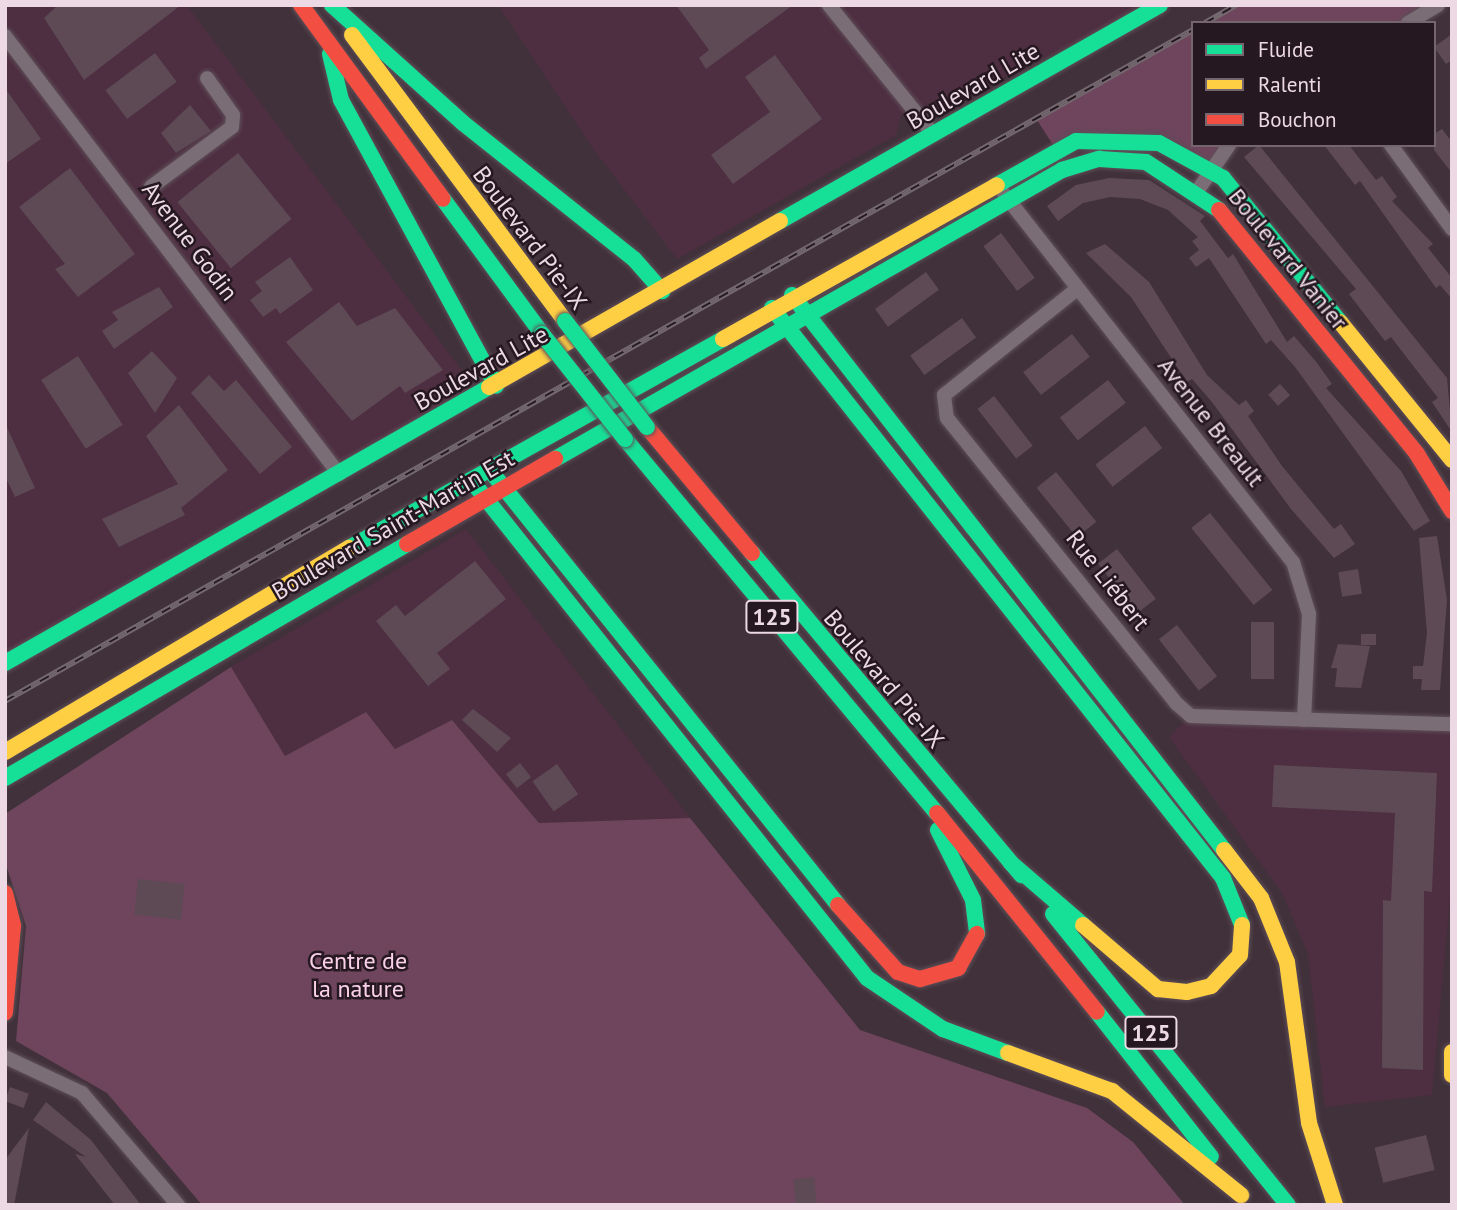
<!DOCTYPE html>
<html>
<head>
<meta charset="utf-8">
<style>
  body { margin:0 }
  #map { position:relative; width:1457px; height:1210px; overflow:hidden; background:#41313a; font-family:"PT Sans",sans-serif }
  div>[style] { position:absolute }
  .built>* { inset:0; background:#4e2e41 }
  .green>* { inset:0; background:#6e455d }
  .building>* { inset:0; background:#5e4a55; transform-origin:0 0 }
  .roads { filter:drop-shadow(0 0 2px #5e4f58) drop-shadow(0 0 2px #5e4f58) }
  .street>* { height:14px; margin:-7px; padding:0 7px; transform-origin:7px; border-radius:7px; background:#7a6d75 }
  .fast>* { height:16px; margin:-8px; padding:0 8px; transform-origin:8px; border-radius:8px; background:#16e098 }
  .slow>* { height:16px; margin:-8px; padding:0 8px; transform-origin:8px; border-radius:8px; background:#ffcf43 }
  .jam>* { height:16px; margin:-8px; padding:0 8px; transform-origin:8px; border-radius:8px; background:#f24e42 }
  .rail>* { height:6px; margin-top:-3px; transform-origin:0; background:repeating-linear-gradient(90deg,#251820 0 10px,#74686f 0 20px); box-sizing:border-box; border-block:2px solid #74686f }
  .bridges { filter:drop-shadow(0 0 2px #5e4f58) drop-shadow(0 0 2px #5e4f58) }
  .fast-bridge>* { height:16px; margin:-8px; padding:0 8px; transform-origin:8px; border-radius:8px; background:#16e098 }
  span { translate:-50% -50%; white-space:nowrap; text-align:center; line-height:1.15; -webkit-text-stroke:5px #251820; paint-order:stroke }
  .shield-label span { padding:2px 5px; background:#251820; border:2px solid; border-radius:5px; -webkit-text-stroke-width:0 }
  .shield-label { font-size:23px; color:#ecd9e3; font-weight:700 }
  .street-label { font-size:24px; color:#ecd9e3 }
  .park-label { font-size:24px; color:#fad1e8 }
  .frame { position:absolute; inset:0; border:7px solid #ecd9e3; pointer-events:none }
  .legend { position:absolute; left:1191px; top:21px; width:245px; height:126px; box-sizing:border-box; background:#251820; border:2px solid #75656e; margin:0; padding:9px 12px; list-style:none; font-size:21px; color:#ecd9e3 }
  .legend li { display:flex; align-items:center; gap:14px; height:35px }
  .legend b { width:35px; border:2px solid #75656e }
</style>
</head>
<body>
<div id="map">
  <div class="built">
    <i style="clip-path:polygon(5px 5px,187px 5px,475px 388px,5px 663px)"></i>
    <i style="clip-path:polygon(498px 5px,1150px 5px,945px 107px,933px 103px,901px 115px,896px 135px,677px 259px,592px 147px)"></i>
    <i style="clip-path:polygon(466px 529px,690px 818px,539px 823px,452px 720px,395px 749px,366px 712px,285px 756px,231px 667px)"></i>
    <i style="clip-path:polygon(1191px 716px,1452px 724px,1452px 876px,1432px 1095px,1325px 1107px,1308px 954px,1282px 893px,1169px 737px)"></i>
  </div>
  <div class="green">
    <i style="clip-path:polygon(1238px 5px,1438px 5px,1407px 23px,1208px 23px)"></i>
    <i style="clip-path:polygon(1193px 31px,1193px 145px,1228px 145px,1215px 168px,1159px 143px,1055px 148px,1037px 120px)"></i>
    <i style="clip-path:polygon(231px 667px,285px 756px,366px 712px,395px 749px,452px 720px,539px 823px,690px 818px,860px 1030px,1087px 1108px,1133px 1142px,1185px 1205px,202px 1205px,107px 1093px,16px 1041px,26px 926px,5px 862px,5px 814px)"></i>
  </div>
  <div class="building">
    <i style="clip-path:polygon(58px 5px,181px 5px,84px 80px,44px 18px)"></i>
    <i style="clip-path:polygon(676px 5px,793px 5px,706px 69px,699px 58px,709px 50px)"></i>
    <i style="clip-path:polygon(1452px 34px,1452px 60px,1446px 64px,1434px 47px)"></i>
    <i style="left:155px;top:53px;width:36px;height:62px;rotate:53deg"></i>
    <i style="clip-path:polygon(775px 55px,822px 119px,733px 184px,711px 155px,770px 112px,745px 77px)"></i>
    <i style="clip-path:polygon(5px 88px,41px 139px,5px 164px)"></i>
    <i style="clip-path:polygon(190px 105px,211px 131px,176px 153px,161px 133px)"></i>
    <i style="clip-path:polygon(1442px 129px,1452px 142px,1452px 173px,1434px 150px,1434px 134px)"></i>
    <i style="clip-path:polygon(1259px 145px,1447px 378px,1452px 432px,1432px 402px,1438px 398px,1391px 337px,1385px 341px,1349px 294px,1356px 289px,1244px 157px)"></i>
    <i style="clip-path:polygon(1324px 145px,1349px 145px,1376px 180px,1382px 176px,1397px 197px,1392px 201px,1433px 244px,1428px 248px,1452px 278px,1452px 299px,1440px 285px,1436px 288px,1360px 181px,1355px 185px)"></i>
    <i style="left:238px;top:153px;width:85px;height:78px;rotate:51deg"></i>
    <i style="clip-path:polygon(70px 168px,135px 254px,78px 297px,55px 269px,65px 264px,19px 207px)"></i>
    <i style="clip-path:polygon(1109px 178px,1149px 180px,1205px 216px,1200px 221px,1228px 258px,1233px 254px,1287px 342px,1294px 336px,1317px 363px,1332px 384px,1326px 388px,1401px 471px,1430px 521px,1414px 531px,1295px 367px,1271px 340px,1266px 344px,1209px 258px,1196px 267px,1189px 258px,1199px 250px,1192px 241px,1198px 237px,1168px 210px,1140px 199px,1110px 197px,1083px 203px,1058px 221px,1047px 206px,1076px 185px)"></i>
    <i style="left:1001px;top:233px;width:56px;height:22px;rotate:53deg"></i>
    <i style="clip-path:polygon(1105px 244px,1149px 282px,1207px 375px,1239px 405px,1246px 400px,1254px 411px,1248px 416px,1282px 466px,1334px 529px,1341px 524px,1355px 544px,1334px 558px,1291px 509px,1212px 402px,1192px 379px,1187px 382px,1131px 297px,1086px 253px)"></i>
    <i style="clip-path:polygon(290px 257px,313px 290px,280px 314px,276px 308px,263px 317px,250px 300px,262px 291px,255px 282px)"></i>
    <i style="left:926px;top:272px;width:22px;height:63px;rotate:54deg"></i>
    <i style="clip-path:polygon(159px 287px,173px 307px,114px 349px,102px 331px,118px 320px,112px 312px)"></i>
    <i style="clip-path:polygon(339px 302px,357px 326px,395px 308px,443px 370px,405px 393px,400px 386px,352px 421px,286px 342px)"></i>
    <i style="left:962px;top:318px;width:24px;height:64px;rotate:54deg"></i>
    <i style="left:1072px;top:334px;width:29px;height:62px;rotate:52deg"></i>
    <i style="clip-path:polygon(152px 351px,177px 378px,155px 413px,128px 373px)"></i>
    <i style="left:78px;top:356px;width:82px;height:44px;rotate:57deg"></i>
    <i style="clip-path:polygon(209px 375px,224px 391px,236px 380px,292px 447px,260px 474px,191px 393px)"></i>
    <i style="left:1108px;top:380px;width:29px;height:61px;rotate:52deg"></i>
    <i style="left:1280px;top:384px;width:15px;height:16px;rotate:48deg"></i>
    <i style="left:994px;top:396px;width:63px;height:21px;rotate:52deg"></i>
    <i style="clip-path:polygon(179px 405px,228px 470px,181px 508px,185px 515px,119px 547px,102px 519px,178px 484px,146px 436px)"></i>
    <i style="clip-path:polygon(5px 423px,35px 488px,15px 497px,5px 476px)"></i>
    <i style="left:1145px;top:426px;width:28px;height:63px;rotate:52deg"></i>
    <i style="left:1056px;top:472px;width:64px;height:25px;rotate:51deg"></i>
    <i style="left:1210px;top:513px;width:99px;height:24px;rotate:51deg"></i>
    <i style="clip-path:polygon(1437px 536px,1447px 600px,1440px 690px,1421px 690px,1422px 679px,1413px 679px,1413px 666px,1423px 666px,1427px 633px,1419px 538px)"></i>
    <i style="left:1117px;top:549px;width:63px;height:24px;rotate:52deg"></i>
    <i style="clip-path:polygon(475px 561px,506px 599px,437px 653px,450px 669px,428px 686px,376px 621px,396px 605px,405px 616px)"></i>
    <i style="left:1358px;top:569px;width:25px;height:20px;rotate:81deg"></i>
    <i style="left:1251px;top:622px;width:23px;height:57px"></i>
    <i style="left:1177px;top:625px;width:65px;height:23px;rotate:52deg"></i>
    <i style="left:1361px;top:634px;width:15px;height:11px"></i>
    <i style="clip-path:polygon(1338px 644px,1370px 646px,1361px 688px,1335px 687px,1337px 668px,1331px 668px)"></i>
    <i style="clip-path:polygon(473px 709px,511px 738px,497px 752px,462px 720px)"></i>
    <i style="left:520px;top:763px;width:18px;height:18px;rotate:52deg"></i>
    <i style="left:557px;top:764px;width:37px;height:30px;rotate:55deg"></i>
    <i style="clip-path:polygon(1274px 765px,1437px 773px,1432px 892px,1424px 891px,1423px 1070px,1382px 1068px,1383px 900px,1391px 901px,1395px 813px,1272px 807px)"></i>
    <i style="left:138px;top:879px;width:47px;height:36px;rotate:6deg"></i>
    <i style="left:10px;top:1087px;width:20px;height:15px;rotate:20deg"></i>
    <i style="clip-path:polygon(46px 1102px,91px 1140px,141px 1205px,115px 1205px,75px 1154px,86px 1157px,33px 1120px)"></i>
    <i style="clip-path:polygon(29px 1128px,14px 1205px,5px 1205px,5px 1160px)"></i>
    <i style="left:1426px;top:1135px;width:36px;height:53px;rotate:76deg"></i>
    <i style="left:814px;top:1177px;width:28px;height:21px;rotate:84deg"></i>
  </div>
  <div class="roads">
    <div class="street">
      <i style="left:829px;top:5px;width:166px;rotate:51.1deg"></i>
      <i style="left:1408px;top:23px;width:35px;rotate:-31deg"></i>
      <i style="left:5px;top:36px;width:551px;rotate:52.67deg"></i>
      <i style="left:1391px;top:145px;width:104px;rotate:54deg"></i>
      <i style="left:151px;top:187px;width:101px;rotate:-36.5deg"></i>
      <i style="left:232px;top:127px;width:12px;rotate:-85deg"></i>
      <i style="left:233px;top:115px;width:45px;rotate:-125.1deg"></i>
      <i style="left:1198px;top:190px;width:55px;rotate:-55.4deg"></i>
      <i style="left:1004px;top:194px;width:468px;rotate:51.9deg"></i>
      <i style="left:1293px;top:562px;width:54px;rotate:72.9deg"></i>
      <i style="left:1309px;top:614px;width:106px;rotate:92.7deg"></i>
      <i style="left:1077px;top:289px;width:170px;rotate:141.4deg"></i>
      <i style="left:944px;top:395px;width:23px;rotate:83deg"></i>
      <i style="left:947px;top:418px;width:367px;rotate:51.2deg"></i>
      <i style="left:1177px;top:704px;width:18px;rotate:41deg"></i>
      <i style="left:1191px;top:716px;width:261px;rotate:1.8deg"></i>
      <i style="left:5px;top:1057px;width:85px;rotate:25.1deg"></i>
      <i style="left:82px;top:1093px;width:148px;rotate:49.4deg"></i>
    </div>
    <div class="fast">
      <i style="left:332px;top:5px;width:176px;rotate:42deg"></i>
      <i style="left:463px;top:123px;width:218px;rotate:38.5deg"></i>
      <i style="left:634px;top:259px;width:43px;rotate:48.8deg"></i>
      <i style="left:330px;top:54px;width:47px;rotate:76.6deg"></i>
      <i style="left:341px;top:100px;width:325px;rotate:61.5deg"></i>
      <i style="left:997px;top:185px;width:90px;rotate:-29.1deg"></i>
      <i style="left:1076px;top:141px;width:83px;rotate:1.4deg"></i>
      <i style="left:1159px;top:143px;width:73px;rotate:28.7deg"></i>
      <i style="left:1223px;top:178px;width:186px;rotate:50.9deg"></i>
      <i style="left:443px;top:199px;width:167px;rotate:53.7deg"></i>
      <i style="left:780px;top:221px;width:437px;rotate:-29.6deg"></i>
      <i style="left:792px;top:295px;width:703px;rotate:52.1deg"></i>
      <i style="left:772px;top:308px;width:727px;rotate:51.65deg"></i>
      <i style="left:1223px;top:878px;width:51px;rotate:68deg"></i>
      <i style="left:625px;top:439px;width:487px;rotate:50.2deg"></i>
      <i style="left:555px;top:459px;width:584px;rotate:-29.68deg"></i>
      <i style="left:1062px;top:170px;width:39px;rotate:-17deg"></i>
      <i style="left:1099px;top:159px;width:47px;rotate:3.7deg"></i>
      <i style="left:1146px;top:162px;width:87px;rotate:33.3deg"></i>
      <i style="left:489px;top:469px;width:558px;rotate:51.32deg"></i>
      <i style="left:471px;top:480px;width:636px;rotate:51.51deg"></i>
      <i style="left:867px;top:978px;width:92px;rotate:33.9deg"></i>
      <i style="left:943px;top:1029px;width:69px;rotate:20.3deg"></i>
      <i style="left:349px;top:548px;width:428px;rotate:-29.2deg"></i>
      <i style="left:752px;top:553px;width:420px;rotate:50.1deg"></i>
      <i style="left:5px;top:663px;width:557px;rotate:-29.69deg"></i>
      <i style="left:5px;top:778px;width:465px;rotate:-30.2deg"></i>
      <i style="left:938px;top:830px;width:78px;rotate:63.4deg"></i>
      <i style="left:973px;top:900px;width:34px;rotate:83deg"></i>
      <i style="left:1011px;top:863px;width:95px;rotate:40.7deg"></i>
      <i style="left:1053px;top:914px;width:374px;rotate:51.1deg"></i>
      <i style="left:1097px;top:1012px;width:184px;rotate:51.8deg"></i>
    </div>
    <div class="slow">
      <i style="left:352px;top:35px;width:357px;rotate:53.3deg"></i>
      <i style="left:1340px;top:322px;width:178px;rotate:50.9deg"></i>
      <i style="left:723px;top:339px;width:314px;rotate:-29.3deg"></i>
      <i style="left:489px;top:387px;width:335px;rotate:-29.7deg"></i>
      <i style="left:5px;top:752px;width:400px;rotate:-30.7deg"></i>
      <i style="left:1224px;top:850px;width:61px;rotate:52.4deg"></i>
      <i style="left:1261px;top:898px;width:69px;rotate:67.9deg"></i>
      <i style="left:1287px;top:962px;width:162px;rotate:82.2deg"></i>
      <i style="left:1309px;top:1123px;width:86px;rotate:72.4deg"></i>
      <i style="left:1083px;top:925px;width:99px;rotate:40.5deg"></i>
      <i style="left:1158px;top:989px;width:29px;rotate:6deg"></i>
      <i style="left:1187px;top:992px;width:25px;rotate:-14deg"></i>
      <i style="left:1211px;top:986px;width:42px;rotate:-46.9deg"></i>
      <i style="left:1240px;top:955px;width:30px;rotate:-86deg"></i>
      <i style="left:1452px;top:1052px;width:23px;rotate:90deg"></i>
      <i style="left:1008px;top:1053px;width:111px;rotate:20.1deg"></i>
      <i style="left:1112px;top:1091px;width:166px;rotate:38.9deg"></i>
    </div>
    <div class="jam">
      <i style="left:301px;top:5px;width:240px;rotate:53.8deg"></i>
      <i style="left:1219px;top:210px;width:314px;rotate:50.9deg"></i>
      <i style="left:1417px;top:454px;width:67px;rotate:58.4deg"></i>
      <i style="left:647px;top:427px;width:164px;rotate:50.2deg"></i>
      <i style="left:407px;top:544px;width:171px;rotate:-29.9deg"></i>
      <i style="left:937px;top:813px;width:255px;rotate:51.2deg"></i>
      <i style="left:5px;top:893px;width:34px;rotate:76deg"></i>
      <i style="left:13px;top:926px;width:87px;rotate:95.3deg"></i>
      <i style="left:838px;top:905px;width:90px;rotate:48.2deg"></i>
      <i style="left:898px;top:972px;width:23px;rotate:18deg"></i>
      <i style="left:920px;top:979px;width:40px;rotate:-16deg"></i>
      <i style="left:958px;top:968px;width:39px;rotate:-61deg"></i>
    </div>
  </div>
  <div class="rail">
    <i style="left:1205px;top:23px;width:36px;rotate:-30deg"></i>
    <i style="left:5px;top:701px;width:1364px;rotate:-29.46deg"></i>
  </div>
  <div class="bridges">
    <div class="fast-bridge">
      <i style="left:565px;top:321px;width:134px;rotate:52.3deg"></i>
      <i style="left:542px;top:334px;width:134px;rotate:51.7deg"></i>
    </div>
  </div>
  <div class="shield-label">
    <span style="left:772px;top:617px">125</span>
    <span style="left:1151px;top:1033px">125</span>
  </div>
  <div class="street-label">
    <span style="left:973px;top:86px;rotate:-30deg">Boulevard Lite</span>
    <span style="left:530px;top:238px;rotate:53deg">Boulevard Pie-IX</span>
    <span style="left:190px;top:241px;rotate:53deg">Avenue Godin</span>
    <span style="left:1288px;top:259px;rotate:51deg">Boulevard Vanier</span>
    <span style="left:481px;top:368px;rotate:-29deg">Boulevard Lite</span>
    <span style="left:1211px;top:422px;rotate:52deg">Avenue Breault</span>
    <span style="left:393px;top:525px;rotate:-30deg">Boulevard Saint-Martin Est</span>
    <span style="left:1108px;top:580px;rotate:52deg">Rue Liébert</span>
    <span style="left:884px;top:679px;rotate:50deg">Boulevard Pie-IX</span>
  </div>
  <div class="park-label">
    <span style="left:358px;top:975px">Centre de<br>la nature</span>
  </div>
  <div class="frame"></div>
  <ul class="legend">
  <li><b style="height:9px;background:#16e098"></b>Fluide</li>
  <li><b style="height:9px;background:#ffcf43"></b>Ralenti</li>
  <li><b style="height:9px;background:#f24e42"></b>Bouchon</li>
  </ul>
</div>
</body>
</html>
